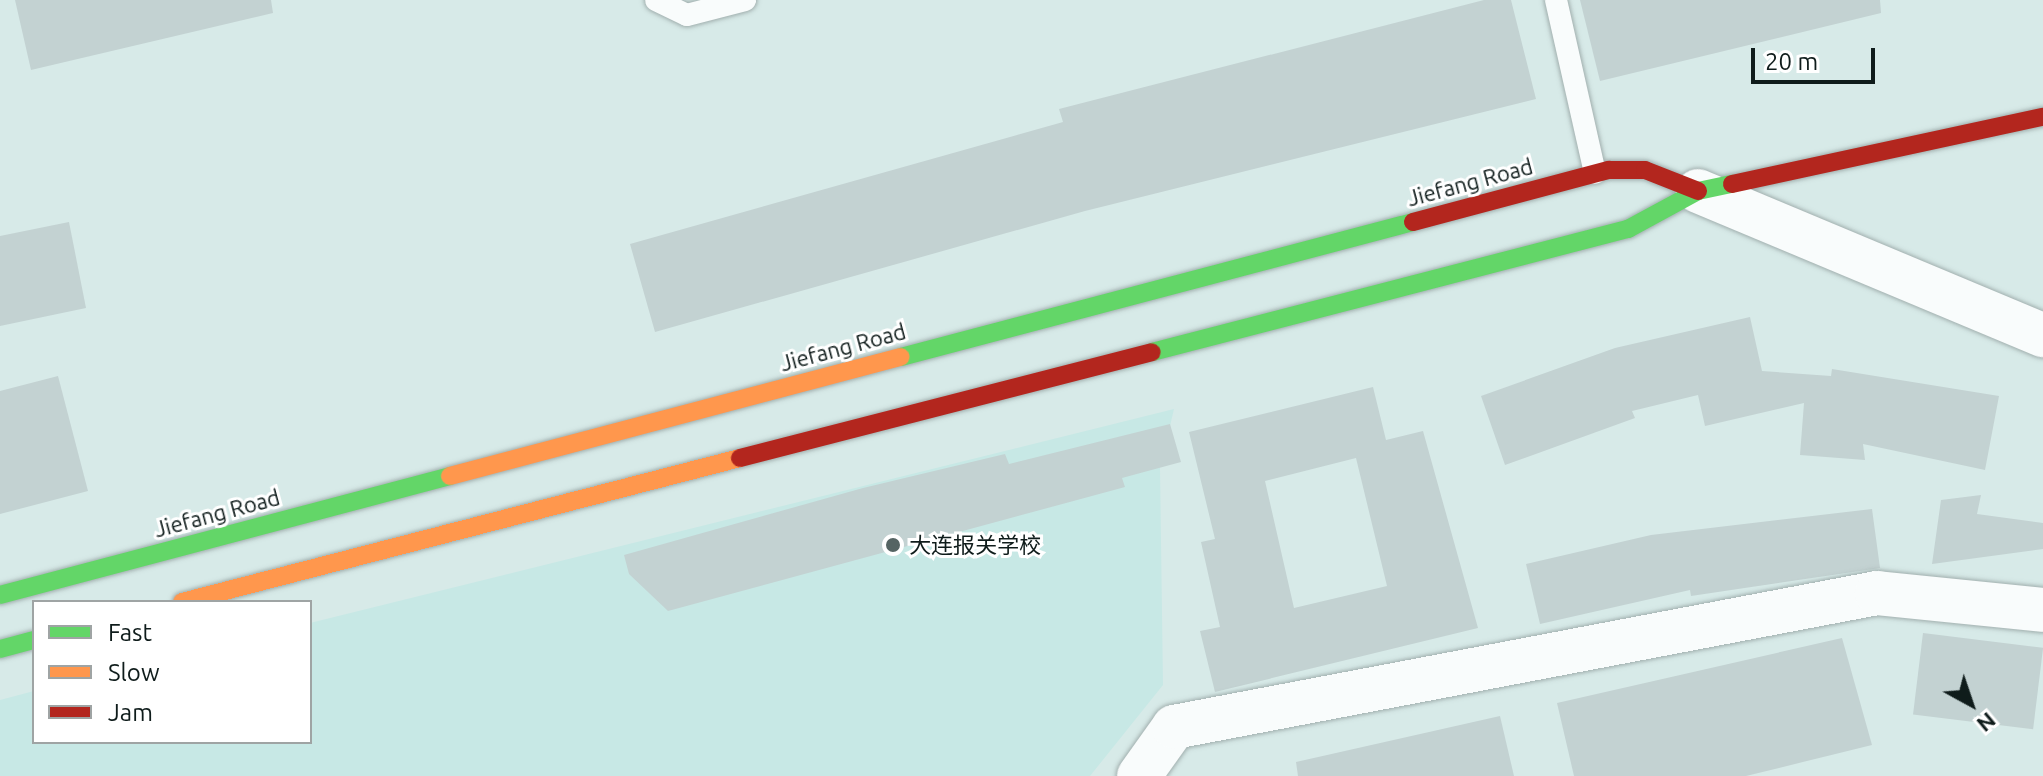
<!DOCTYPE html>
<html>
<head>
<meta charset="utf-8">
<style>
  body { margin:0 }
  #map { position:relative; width:2043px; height:776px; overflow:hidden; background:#d7eae8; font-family:Ubuntu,"Noto Sans SC",sans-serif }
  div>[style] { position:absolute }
  .built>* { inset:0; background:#c7e8e5 }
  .building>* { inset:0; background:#c3d2d2; transform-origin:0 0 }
  .roads { filter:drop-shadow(0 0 2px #a1afae) drop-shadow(0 0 2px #a1afae) }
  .lane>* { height:22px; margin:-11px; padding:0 11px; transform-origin:11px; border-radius:11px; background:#f9fcfc }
  .street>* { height:44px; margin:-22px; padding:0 22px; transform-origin:22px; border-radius:22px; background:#f9fcfc }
  .fast>* { height:18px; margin:-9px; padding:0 9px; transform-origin:9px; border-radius:9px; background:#63d668 }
  .slow>* { height:18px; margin:-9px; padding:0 9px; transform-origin:9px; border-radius:9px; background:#ff974d }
  .jam>* { height:18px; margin:-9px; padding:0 9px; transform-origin:9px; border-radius:9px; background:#b3261e }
  .dots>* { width:22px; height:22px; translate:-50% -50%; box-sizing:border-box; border:4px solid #fff; border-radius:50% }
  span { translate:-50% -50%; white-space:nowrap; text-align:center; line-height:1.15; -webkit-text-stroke:6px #fff; paint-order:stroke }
  .street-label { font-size:22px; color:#0f1c1b }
  .poi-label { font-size:22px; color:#0f1c1b }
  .left { translate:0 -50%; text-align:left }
  .legend { position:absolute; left:32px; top:600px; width:280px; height:144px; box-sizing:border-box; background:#fff; border:2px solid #9fa4a4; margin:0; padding:10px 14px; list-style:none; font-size:24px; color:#0f1c1b }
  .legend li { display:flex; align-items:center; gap:16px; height:40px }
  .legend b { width:40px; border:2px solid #9fa4a4 }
  .north { position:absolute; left:1931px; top:664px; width:80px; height:80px; -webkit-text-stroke:6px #fff; paint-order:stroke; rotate:140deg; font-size:22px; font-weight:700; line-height:32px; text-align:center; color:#0f1c1b }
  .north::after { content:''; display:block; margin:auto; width:28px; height:36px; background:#0f1c1b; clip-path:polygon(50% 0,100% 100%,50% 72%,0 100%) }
  .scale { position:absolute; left:1751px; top:48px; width:124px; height:36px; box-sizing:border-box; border:4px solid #0f1c1b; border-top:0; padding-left:10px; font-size:24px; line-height:28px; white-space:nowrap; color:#0f1c1b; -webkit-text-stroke:6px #fff; paint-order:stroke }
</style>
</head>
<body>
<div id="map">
  <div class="built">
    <i style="clip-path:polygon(1174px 409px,1160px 468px,1163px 685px,1090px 776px,0 776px,0 700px,34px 691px,34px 742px,310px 742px,310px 623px)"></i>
  </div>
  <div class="building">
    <i style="clip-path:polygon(15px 0,271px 0,273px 13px,31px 70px)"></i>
    <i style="clip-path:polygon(1484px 0,1511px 0,1536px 99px,1085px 211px,655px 332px,630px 244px,1063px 122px,1059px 109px)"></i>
    <i style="clip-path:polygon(1580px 0,1880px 0,1881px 13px,1600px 81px)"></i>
    <i style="clip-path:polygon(69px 222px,86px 308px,0 326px,0 236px)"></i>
    <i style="clip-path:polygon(1750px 317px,1762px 371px,1831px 376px,1832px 369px,1999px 396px,1985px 470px,1863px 444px,1865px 460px,1800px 455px,1804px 403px,1705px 426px,1698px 395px,1632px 411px,1635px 418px,1505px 465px,1481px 396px,1615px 348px)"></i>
    <i style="clip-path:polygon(58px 376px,88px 491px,0 514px,0 391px)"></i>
    <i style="clip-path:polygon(evenodd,1373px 387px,1386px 440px,1423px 431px,1478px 628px,1215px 692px,1200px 631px,1220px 627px,1201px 542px,1215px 539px,1189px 432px,1373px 387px,1356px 458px,1387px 586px,1294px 608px,1265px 481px,1356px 458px)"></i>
    <i style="clip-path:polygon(1170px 424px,1181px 462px,1122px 478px,1125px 487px,668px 611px,629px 574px,624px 555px,863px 488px,1005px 454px,1009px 464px)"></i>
    <i style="clip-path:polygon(1981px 495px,1977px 514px,2043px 523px,2043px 549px,1932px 564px,1941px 500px)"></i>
    <i style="clip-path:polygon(1872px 509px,1880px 568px,1691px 596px,1690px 590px,1540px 624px,1526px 564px,1651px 535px)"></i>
    <i style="left:1923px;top:633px;width:121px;height:82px;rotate:7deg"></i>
    <i style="clip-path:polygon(1842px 638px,1872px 745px,1746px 776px,1574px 776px,1557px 703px)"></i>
    <i style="clip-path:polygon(1500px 716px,1514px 776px,1298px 776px,1296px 762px)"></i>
  </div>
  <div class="roads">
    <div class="lane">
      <i style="left:656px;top:0;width:34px;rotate:26deg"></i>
      <i style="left:687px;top:15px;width:60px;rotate:-14.5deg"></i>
      <i style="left:1556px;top:0;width:177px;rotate:77.3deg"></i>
    </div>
    <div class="street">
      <i style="left:1698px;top:191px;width:374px;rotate:22.7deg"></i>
      <i style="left:1139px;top:776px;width:60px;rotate:-54.5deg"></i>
      <i style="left:1174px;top:727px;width:716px;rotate:-10.79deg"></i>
      <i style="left:1877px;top:593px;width:167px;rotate:5.8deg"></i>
    </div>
    <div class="fast">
      <i style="left:1152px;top:352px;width:492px;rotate:-14.5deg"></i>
      <i style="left:1628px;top:229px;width:80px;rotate:-28.5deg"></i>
      <i style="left:1698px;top:191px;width:35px;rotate:-12deg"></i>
      <i style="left:901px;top:357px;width:529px;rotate:-14.77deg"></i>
      <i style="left:0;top:595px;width:465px;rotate:-14.8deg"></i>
      <i style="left:0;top:649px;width:35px;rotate:-15deg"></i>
    </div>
    <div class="slow">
      <i style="left:450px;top:476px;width:466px;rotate:-14.8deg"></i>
      <i style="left:182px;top:602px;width:576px;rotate:-14.47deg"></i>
    </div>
    <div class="jam">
      <i style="left:1732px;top:184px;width:318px;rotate:-12.2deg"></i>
      <i style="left:1413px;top:222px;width:203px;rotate:-14.9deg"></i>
      <i style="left:1609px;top:170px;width:36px"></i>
      <i style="left:1645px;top:170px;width:57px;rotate:21.6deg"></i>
      <i style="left:740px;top:458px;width:425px;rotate:-14.4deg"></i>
    </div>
  </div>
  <div class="dots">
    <i style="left:893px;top:545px;background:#556463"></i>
  </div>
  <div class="street-label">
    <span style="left:1470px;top:182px;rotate:-15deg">Jiefang Road</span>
    <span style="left:843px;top:347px;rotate:-15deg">Jiefang Road</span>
    <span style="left:217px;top:513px;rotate:-15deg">Jiefang Road</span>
  </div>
  <div class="poi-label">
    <span class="left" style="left:909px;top:545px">大连报关学校</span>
  </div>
  <ul class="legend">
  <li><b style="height:10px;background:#63d668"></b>Fast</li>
  <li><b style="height:10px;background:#ff974d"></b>Slow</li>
  <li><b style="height:10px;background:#b3261e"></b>Jam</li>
  </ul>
  <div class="north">N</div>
  <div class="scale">20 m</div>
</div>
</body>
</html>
